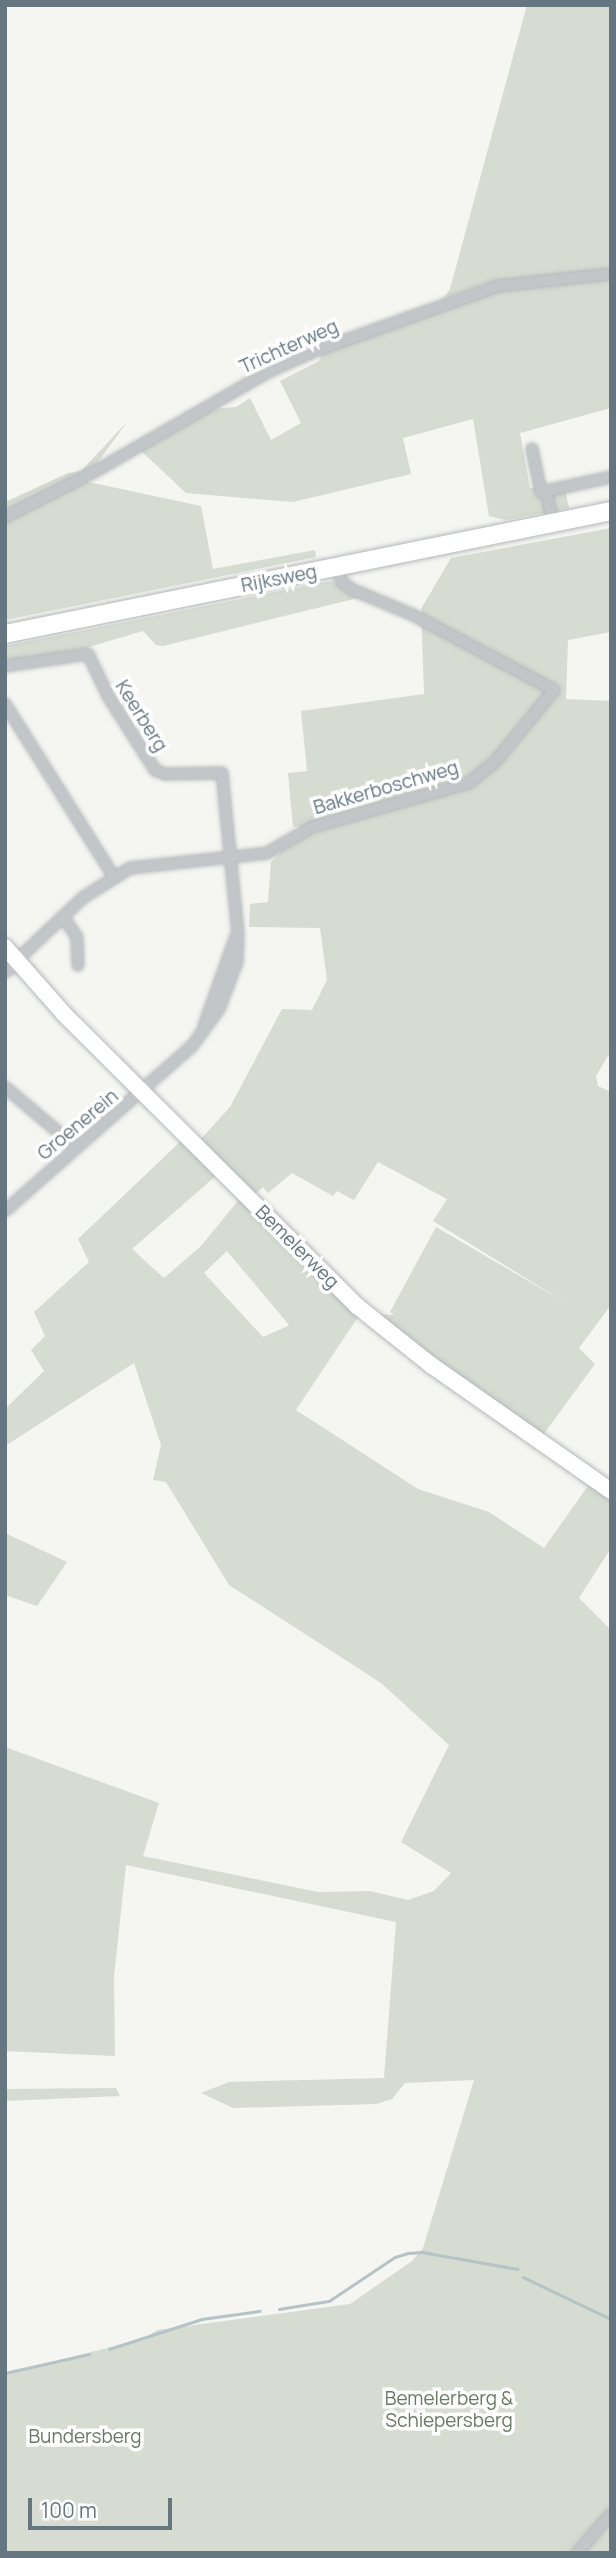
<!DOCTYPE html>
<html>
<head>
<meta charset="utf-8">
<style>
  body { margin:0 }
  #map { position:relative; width:616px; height:2558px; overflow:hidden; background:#f5f5f1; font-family:Manrope,sans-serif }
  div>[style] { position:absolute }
  .green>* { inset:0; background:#d6dcd2 }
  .stream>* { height:2.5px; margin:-1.25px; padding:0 1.25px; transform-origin:1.25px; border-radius:1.25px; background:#b6c3c6 }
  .roads { filter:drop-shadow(0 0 2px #b3b8bb) drop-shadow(0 0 2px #b3b8bb) }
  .street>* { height:10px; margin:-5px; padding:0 5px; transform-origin:5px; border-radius:5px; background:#c3c6c9 }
  .secondary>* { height:16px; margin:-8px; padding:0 8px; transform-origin:8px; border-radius:8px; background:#fff }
  .primary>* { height:18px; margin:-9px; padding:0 9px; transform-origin:9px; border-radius:9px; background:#fff }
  span { translate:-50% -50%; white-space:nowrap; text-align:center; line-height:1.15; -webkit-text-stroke:7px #fff; paint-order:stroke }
  .street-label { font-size:19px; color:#657681 }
  .park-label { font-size:19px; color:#697963 }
  .frame { position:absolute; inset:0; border:7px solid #657681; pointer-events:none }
  .scale { position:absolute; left:28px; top:2498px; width:144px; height:32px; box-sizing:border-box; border:4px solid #657681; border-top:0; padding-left:9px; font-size:21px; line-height:24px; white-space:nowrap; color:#657681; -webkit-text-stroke:5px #fff; paint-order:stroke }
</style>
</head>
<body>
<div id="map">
  <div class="green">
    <i style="clip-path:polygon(527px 5px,611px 5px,611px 273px,490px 283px,443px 299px,450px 289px)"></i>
    <i style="clip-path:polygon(611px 275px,611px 408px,520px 433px,530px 488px,564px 483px,569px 508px,506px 520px,489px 516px,473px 419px,403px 438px,411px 474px,293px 502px,186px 493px,140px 450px,213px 409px,236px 407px,250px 398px,271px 440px,301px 423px,280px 381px,319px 361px,323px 351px,487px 292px)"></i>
    <i style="clip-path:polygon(127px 422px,93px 469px,5px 512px,5px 502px,68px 473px,81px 471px)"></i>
    <i style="clip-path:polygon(84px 481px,201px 506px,213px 569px,315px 550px,316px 557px,5px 620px,5px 521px)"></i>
    <i style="clip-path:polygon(evenodd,611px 528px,611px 632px,568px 640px,566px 699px,611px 701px,611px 1051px,596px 1076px,598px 1086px,611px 1092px,611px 1305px,579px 1348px,595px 1364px,535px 1446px,360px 1314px,296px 1410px,418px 1489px,489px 1512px,544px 1548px,590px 1483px,611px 1495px,611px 1548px,579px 1598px,611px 1630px,611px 2553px,5px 2553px,5px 2374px,142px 2339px,158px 2330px,350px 2304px,412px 2261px,423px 2248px,474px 2080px,405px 2083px,392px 2099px,376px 2104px,233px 2108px,201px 2093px,229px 2082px,384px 2078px,396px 1922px,126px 1865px,114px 1976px,115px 2056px,5px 2051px,5px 1747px,159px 1803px,143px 1856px,318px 1892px,370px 1891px,408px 1900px,434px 1891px,451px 1873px,401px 1842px,449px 1745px,381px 1683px,229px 1585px,166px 1482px,153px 1480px,161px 1445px,134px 1363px,5px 1446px,5px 1409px,44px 1371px,31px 1350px,45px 1336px,34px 1312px,89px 1262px,78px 1239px,183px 1139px,218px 1174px,132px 1249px,164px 1278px,201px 1246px,241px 1197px,360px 1314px,394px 1315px,390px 1312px,436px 1227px,566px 1303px,433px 1221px,447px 1199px,378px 1162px,354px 1200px,337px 1191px,333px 1196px,292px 1173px,268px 1193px,263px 1187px,254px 1195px,200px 1140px,230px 1107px,282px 1009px,312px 1010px,327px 980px,320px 928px,249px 927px,250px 904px,268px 902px,271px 862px,307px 826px,293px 827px,288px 773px,307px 771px,301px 711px,424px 694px,421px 609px,451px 558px,611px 528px,227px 1251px,289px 1325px,288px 1326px,263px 1337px,204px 1273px,227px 1251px)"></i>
    <i style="clip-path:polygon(331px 581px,362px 597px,163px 646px,156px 645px,143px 631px,82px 649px,5px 663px,5px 646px)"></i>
    <i style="clip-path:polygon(5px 1533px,67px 1562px,37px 1606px,5px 1595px)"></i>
    <i style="clip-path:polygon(116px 2088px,120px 2096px,5px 2101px,5px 2089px)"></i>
  </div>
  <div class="stream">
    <i style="left:523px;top:2277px;width:98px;rotate:25.5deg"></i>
    <i style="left:279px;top:2309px;width:51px;rotate:-9.1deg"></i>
    <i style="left:329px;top:2301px;width:79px;rotate:-33.7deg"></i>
    <i style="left:395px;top:2257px;width:14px;rotate:-17deg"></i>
    <i style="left:408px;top:2253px;width:14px;rotate:-4deg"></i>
    <i style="left:422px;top:2252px;width:97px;rotate:10.1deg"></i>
    <i style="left:109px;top:2349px;width:98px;rotate:-17.9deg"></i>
    <i style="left:202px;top:2319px;width:58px;rotate:-8deg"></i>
    <i style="left:5px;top:2373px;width:86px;rotate:-12.7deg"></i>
  </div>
  <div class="roads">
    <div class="street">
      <i style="left:532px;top:449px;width:44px;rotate:78.2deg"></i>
      <i style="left:541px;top:492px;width:5px;rotate:-11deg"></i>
      <i style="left:5px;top:517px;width:100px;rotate:-26.8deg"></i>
      <i style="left:94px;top:472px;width:201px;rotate:-29.9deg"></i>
      <i style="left:268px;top:372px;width:51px;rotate:-24.1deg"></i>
      <i style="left:315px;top:351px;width:194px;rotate:-19.6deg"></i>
      <i style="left:498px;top:286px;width:114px;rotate:-6.1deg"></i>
      <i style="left:553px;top:523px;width:33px;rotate:-102deg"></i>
      <i style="left:546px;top:491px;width:66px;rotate:-12.2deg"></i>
      <i style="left:5px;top:666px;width:84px;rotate:-8.2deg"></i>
      <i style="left:88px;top:654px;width:47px;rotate:64.5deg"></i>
      <i style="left:108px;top:696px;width:88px;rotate:57.6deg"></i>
      <i style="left:155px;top:770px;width:11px;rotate:22deg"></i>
      <i style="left:165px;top:774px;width:57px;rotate:-1deg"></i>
      <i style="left:222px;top:773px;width:162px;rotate:84.3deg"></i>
      <i style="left:238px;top:934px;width:28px;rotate:92deg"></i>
      <i style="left:237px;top:962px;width:50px;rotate:111deg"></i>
      <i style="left:219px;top:1009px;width:46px;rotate:126.1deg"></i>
      <i style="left:192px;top:1046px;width:249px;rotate:138.6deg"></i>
      <i style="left:5px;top:704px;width:204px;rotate:57.8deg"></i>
      <i style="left:64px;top:918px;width:23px;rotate:56deg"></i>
      <i style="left:77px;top:937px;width:28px;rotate:88deg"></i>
      <i style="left:16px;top:961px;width:93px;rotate:-43.3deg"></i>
      <i style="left:84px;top:897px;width:54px;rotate:-32.2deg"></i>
      <i style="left:130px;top:868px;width:138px;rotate:-6.2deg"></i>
      <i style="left:267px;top:853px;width:52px;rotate:-30deg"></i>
      <i style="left:312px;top:827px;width:163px;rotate:-15.7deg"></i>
      <i style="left:469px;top:783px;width:33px;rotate:-39deg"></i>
      <i style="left:495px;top:762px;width:93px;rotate:-50.7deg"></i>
      <i style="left:554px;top:690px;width:160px;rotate:-152deg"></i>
      <i style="left:413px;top:615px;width:67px;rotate:-157.2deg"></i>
      <i style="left:351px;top:589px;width:13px;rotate:-141deg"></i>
      <i style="left:341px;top:581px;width:15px;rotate:-106deg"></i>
      <i style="left:5px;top:972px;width:16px;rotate:-35deg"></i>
      <i style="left:204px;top:1026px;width:96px;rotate:-70.4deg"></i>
      <i style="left:5px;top:1087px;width:94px;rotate:40.3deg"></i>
      <i style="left:577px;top:2553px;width:52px;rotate:-48.9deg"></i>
    </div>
    <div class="secondary">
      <i style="left:5px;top:947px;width:89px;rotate:48.6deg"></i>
      <i style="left:64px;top:1014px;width:414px;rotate:44.9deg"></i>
      <i style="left:357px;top:1306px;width:95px;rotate:38.6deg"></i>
      <i style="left:431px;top:1365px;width:220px;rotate:35deg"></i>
    </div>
    <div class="primary">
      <i style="left:5px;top:634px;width:618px;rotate:-11.47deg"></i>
    </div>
  </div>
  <div class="street-label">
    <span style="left:289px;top:347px;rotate:-24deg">Trichterweg</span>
    <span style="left:279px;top:579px;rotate:-11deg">Rijksweg</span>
    <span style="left:141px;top:716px;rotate:58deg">Keerberg</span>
    <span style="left:386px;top:788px;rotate:-16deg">Bakkerboschweg</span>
    <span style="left:78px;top:1125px;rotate:-40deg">Groenerein</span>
    <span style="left:297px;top:1247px;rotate:45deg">Bemelerweg</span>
  </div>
  <div class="park-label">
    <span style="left:449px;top:2410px">Bemelerberg &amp;<br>Schiepersberg</span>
    <span style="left:85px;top:2437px">Bundersberg</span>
  </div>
  <div class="frame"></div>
  <div class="scale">100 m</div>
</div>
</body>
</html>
